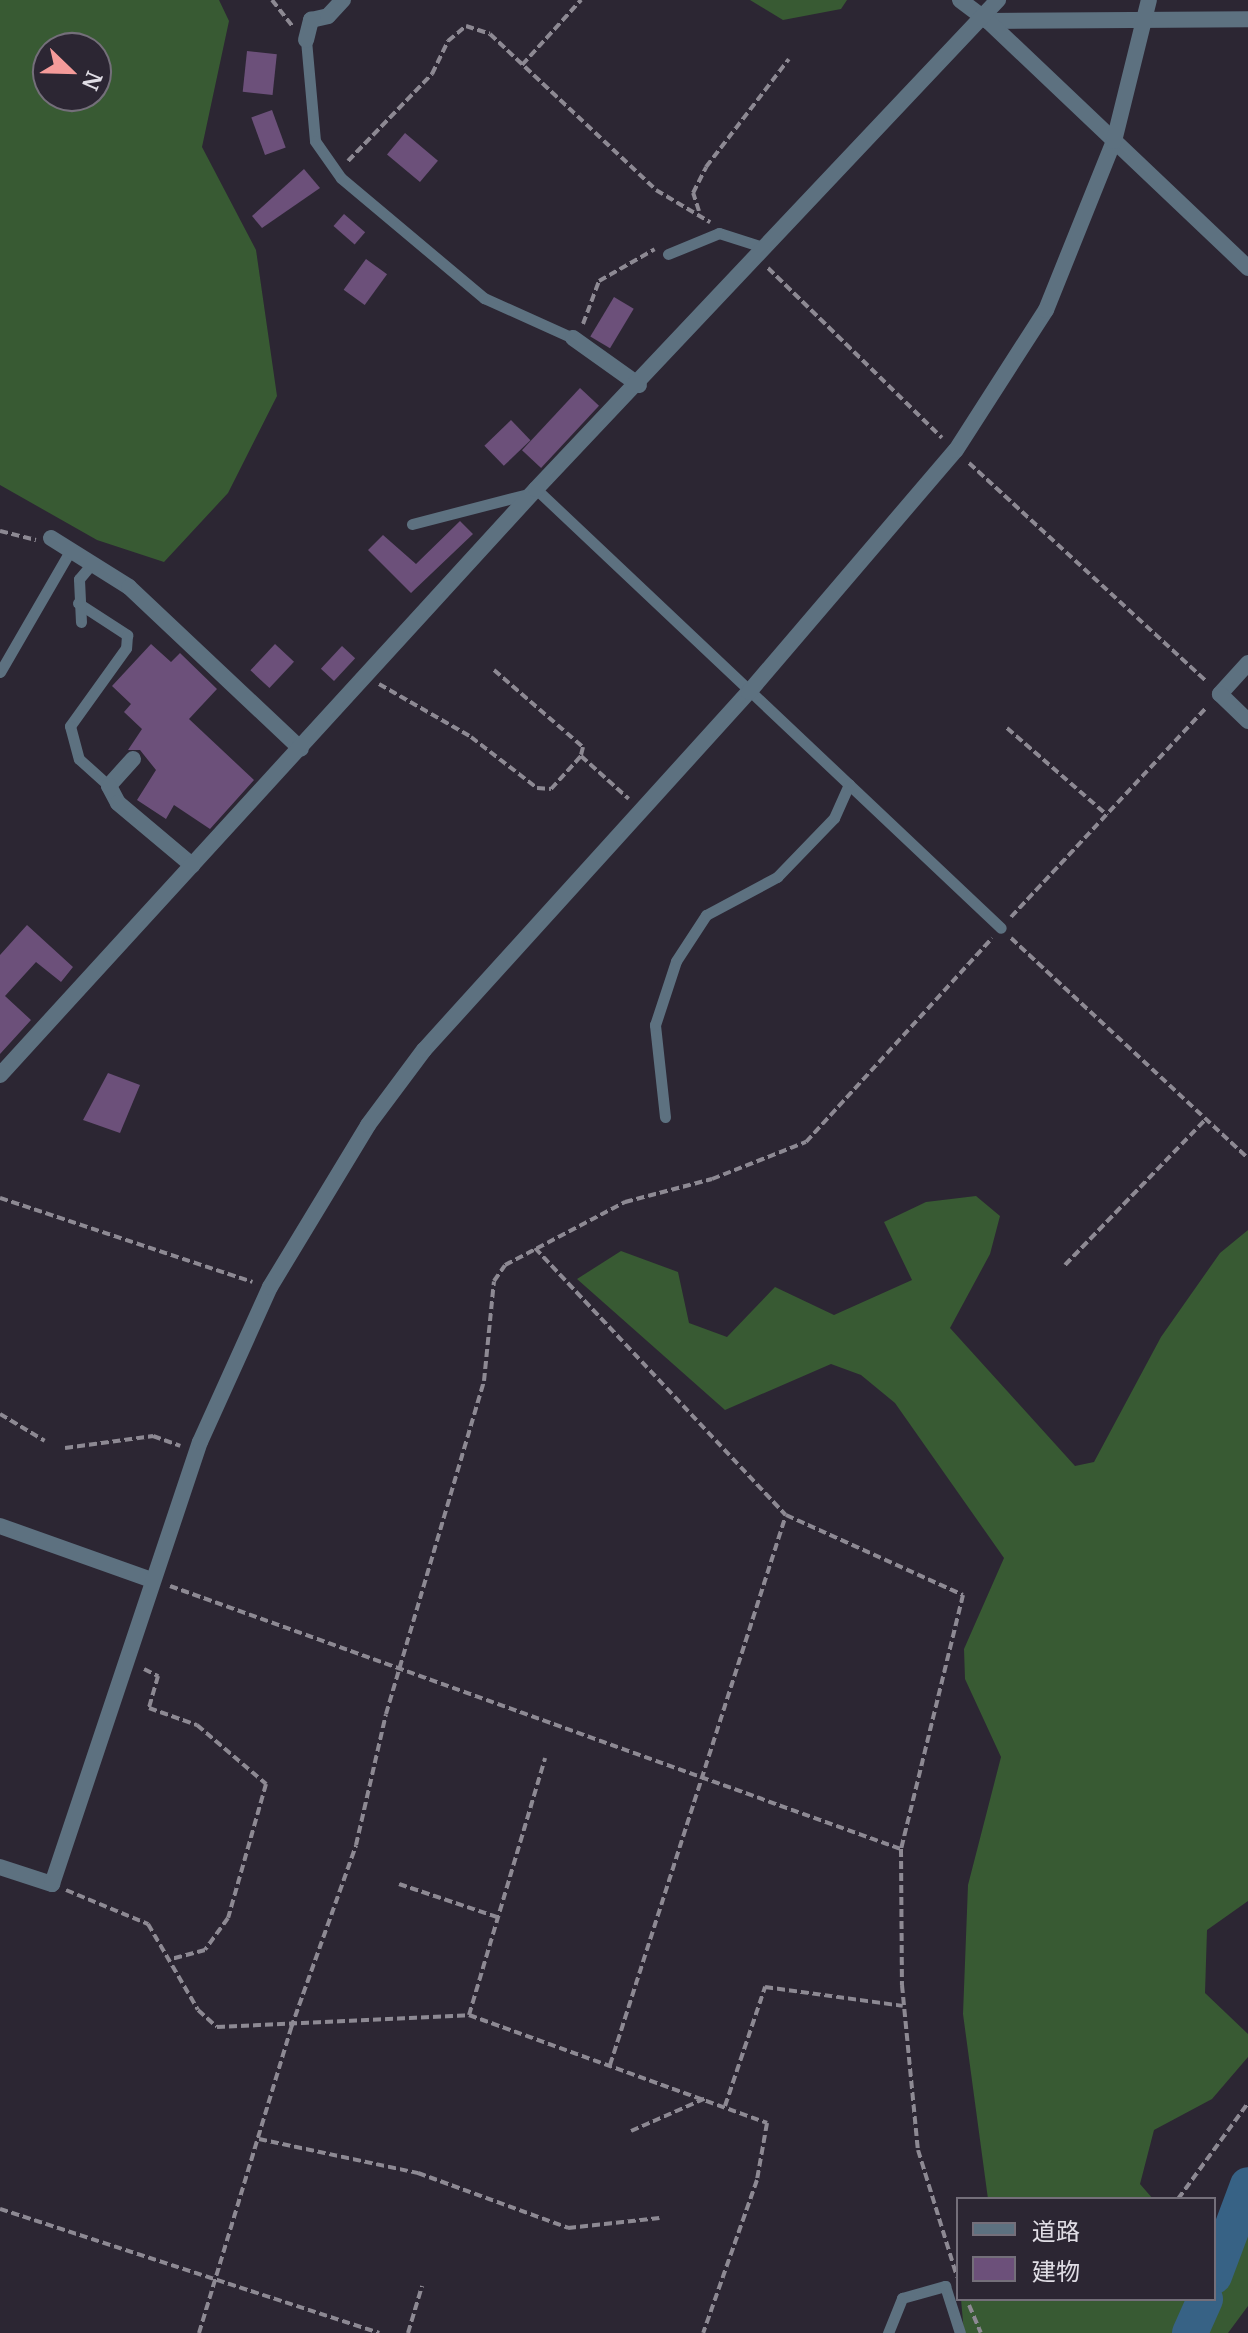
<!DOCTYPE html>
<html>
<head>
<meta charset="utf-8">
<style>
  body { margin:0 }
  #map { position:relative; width:1248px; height:2333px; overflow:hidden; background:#2c2633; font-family:Merriweather,"Noto Sans JP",serif }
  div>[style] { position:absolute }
  .forest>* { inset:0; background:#385a33 }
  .river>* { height:36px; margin:-18px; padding:0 18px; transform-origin:18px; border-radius:18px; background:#376285 }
  .building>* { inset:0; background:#6c507a; transform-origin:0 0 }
  .path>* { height:4px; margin-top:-2px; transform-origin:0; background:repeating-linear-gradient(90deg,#8d8993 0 8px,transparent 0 12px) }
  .service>* { height:11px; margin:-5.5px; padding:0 5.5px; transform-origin:5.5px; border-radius:5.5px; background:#5d7180 }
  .minor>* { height:16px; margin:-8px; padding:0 8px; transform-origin:8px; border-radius:8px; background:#5d7180 }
  .tertiary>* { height:16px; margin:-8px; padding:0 8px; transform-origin:8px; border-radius:8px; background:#5d7180 }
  span { translate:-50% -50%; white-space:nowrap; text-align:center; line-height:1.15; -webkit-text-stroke:7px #2c2633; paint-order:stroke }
  .legend { position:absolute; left:956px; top:2197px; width:260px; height:104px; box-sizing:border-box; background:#2c2633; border:2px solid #746f7a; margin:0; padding:10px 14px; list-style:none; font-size:24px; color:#e0dde5 }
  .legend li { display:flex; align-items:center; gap:16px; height:40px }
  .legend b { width:40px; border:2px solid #746f7a }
  .north { position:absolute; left:32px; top:32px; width:80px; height:80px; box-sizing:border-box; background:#2c2633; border:2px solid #746f7a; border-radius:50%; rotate:113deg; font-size:22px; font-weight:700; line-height:32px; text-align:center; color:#e0dde5 }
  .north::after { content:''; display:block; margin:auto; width:28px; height:36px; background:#f59b9a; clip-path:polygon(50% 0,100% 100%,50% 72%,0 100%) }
</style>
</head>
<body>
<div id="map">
  <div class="forest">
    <i style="clip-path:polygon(evenodd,0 0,219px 0,229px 21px,202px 147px,256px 250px,277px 396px,228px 493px,164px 562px,97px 540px,0 485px,0 0,96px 48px,96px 96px,48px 96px,48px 48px,96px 48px)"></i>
    <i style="clip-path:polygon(750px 0,847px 0,841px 9px,783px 20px)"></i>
    <i style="clip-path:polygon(976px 1196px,1000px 1216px,990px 1254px,950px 1328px,1075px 1466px,1094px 1462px,1161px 1337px,1220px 1253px,1248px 1230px,1248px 1901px,1207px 1930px,1205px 1993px,1248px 2034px,1248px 2057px,1212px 2099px,1154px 2130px,1140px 2184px,1153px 2199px,988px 2199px,963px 2014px,968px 1885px,1001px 1757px,965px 1679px,964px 1649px,1004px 1558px,895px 1403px,861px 1375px,831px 1364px,725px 1410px,577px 1279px,621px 1251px,678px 1272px,689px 1323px,727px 1337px,775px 1287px,834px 1315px,912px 1280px,884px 1222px,926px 1202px)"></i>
    <i style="clip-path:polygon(1248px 2230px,1248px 2306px,1228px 2333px,964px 2333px,961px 2299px,1214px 2299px,1214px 2251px,1233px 2253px)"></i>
  </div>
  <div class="river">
    <i style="left:1214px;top:2276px;width:97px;rotate:-69.5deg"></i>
    <i style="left:1190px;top:2333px;width:37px;rotate:-66deg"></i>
  </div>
  <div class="building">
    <i style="left:247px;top:51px;width:30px;height:41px;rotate:6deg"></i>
    <i style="left:272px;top:110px;width:40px;height:22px;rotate:70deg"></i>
    <i style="left:405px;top:133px;width:43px;height:28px;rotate:40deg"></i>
    <i style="clip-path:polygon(304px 169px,320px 188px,262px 228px,252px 216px)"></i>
    <i style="left:344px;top:214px;width:28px;height:16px;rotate:41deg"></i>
    <i style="left:366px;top:259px;width:26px;height:38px;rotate:36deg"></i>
    <i style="left:614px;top:297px;width:23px;height:46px;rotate:31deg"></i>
    <i style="left:580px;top:388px;width:26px;height:85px;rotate:43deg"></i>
    <i style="left:511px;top:420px;width:28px;height:37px;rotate:46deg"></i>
    <i style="clip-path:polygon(460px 521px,473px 534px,411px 593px,368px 550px,383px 535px,416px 564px)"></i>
    <i style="clip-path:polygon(151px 644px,171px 662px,180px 653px,217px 689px,189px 719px,254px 780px,210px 829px,174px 805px,166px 819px,137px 800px,156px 770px,140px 750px,128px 750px,142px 729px,124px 712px,131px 704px,112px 686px)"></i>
    <i style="left:275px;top:644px;width:26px;height:36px;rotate:43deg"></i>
    <i style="left:342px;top:646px;width:18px;height:31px;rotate:43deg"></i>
    <i style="clip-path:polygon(27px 925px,73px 967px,61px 982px,36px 962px,5px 996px,31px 1020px,0 1054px,0 955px)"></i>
    <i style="clip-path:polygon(108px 1073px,140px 1085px,120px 1133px,83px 1120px)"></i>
  </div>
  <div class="path">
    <i style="left:272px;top:0;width:33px;rotate:52deg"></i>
    <i style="left:522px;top:65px;width:88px;rotate:-47.8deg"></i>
    <i style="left:348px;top:161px;width:121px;rotate:-46deg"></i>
    <i style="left:432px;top:74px;width:37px;rotate:-64deg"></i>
    <i style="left:448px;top:41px;width:23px;rotate:-40deg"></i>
    <i style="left:466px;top:26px;width:25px;rotate:18deg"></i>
    <i style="left:490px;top:34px;width:228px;rotate:43.2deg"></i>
    <i style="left:656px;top:190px;width:63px;rotate:30.7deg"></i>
    <i style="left:699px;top:211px;width:19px;rotate:-108deg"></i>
    <i style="left:693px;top:193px;width:29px;rotate:-63deg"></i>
    <i style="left:706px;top:167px;width:136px;rotate:-52.5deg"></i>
    <i style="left:768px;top:268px;width:243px;rotate:44.3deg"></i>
    <i style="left:583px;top:324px;width:46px;rotate:-69.6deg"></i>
    <i style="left:599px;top:281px;width:64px;rotate:-29.7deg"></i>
    <i style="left:969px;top:463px;width:323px;rotate:42.6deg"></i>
    <i style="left:0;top:531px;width:37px;rotate:14deg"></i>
    <i style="left:494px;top:670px;width:118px;rotate:40.9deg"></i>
    <i style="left:583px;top:747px;width:8px;rotate:104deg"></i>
    <i style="left:379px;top:684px;width:106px;rotate:29.9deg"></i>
    <i style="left:471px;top:737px;width:83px;rotate:37.7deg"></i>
    <i style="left:537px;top:788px;width:14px;rotate:4deg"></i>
    <i style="left:551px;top:789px;width:45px;rotate:-47.7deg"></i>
    <i style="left:581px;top:756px;width:64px;rotate:41.9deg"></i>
    <i style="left:1007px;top:728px;width:133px;rotate:41deg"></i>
    <i style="left:1011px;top:917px;width:287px;rotate:-47deg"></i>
    <i style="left:1011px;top:938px;width:323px;rotate:42.9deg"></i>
    <i style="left:0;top:1198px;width:266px;rotate:18.4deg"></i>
    <i style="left:535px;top:1248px;width:366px;rotate:46.8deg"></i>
    <i style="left:786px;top:1515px;width:194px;rotate:24.3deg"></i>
    <i style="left:963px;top:1595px;width:261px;rotate:103.7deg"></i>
    <i style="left:901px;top:1849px;width:136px;rotate:89.6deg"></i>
    <i style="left:902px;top:1985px;width:166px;rotate:84.5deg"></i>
    <i style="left:918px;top:2150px;width:133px;rotate:72.9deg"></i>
    <i style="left:1065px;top:1265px;width:202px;rotate:-46deg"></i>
    <i style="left:0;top:1414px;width:52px;rotate:31deg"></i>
    <i style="left:65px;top:1448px;width:89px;rotate:-7.8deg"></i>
    <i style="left:153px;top:1436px;width:29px;rotate:20deg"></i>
    <i style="left:170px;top:1586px;width:777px;rotate:19.79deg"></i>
    <i style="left:144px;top:1669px;width:16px;rotate:27deg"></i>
    <i style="left:158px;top:1676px;width:33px;rotate:106deg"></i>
    <i style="left:149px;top:1708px;width:51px;rotate:19.5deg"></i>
    <i style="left:197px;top:1725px;width:91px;rotate:40.5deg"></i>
    <i style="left:266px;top:1784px;width:139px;rotate:105.8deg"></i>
    <i style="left:228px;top:1918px;width:39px;rotate:126deg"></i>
    <i style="left:205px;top:1950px;width:34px;rotate:165deg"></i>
    <i style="left:399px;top:1884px;width:103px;rotate:18.6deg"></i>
    <i style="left:66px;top:1890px;width:89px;rotate:22.5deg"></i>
    <i style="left:148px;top:1924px;width:99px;rotate:59.8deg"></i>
    <i style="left:198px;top:2010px;width:25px;rotate:42deg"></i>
    <i style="left:217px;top:2027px;width:252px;rotate:-2.7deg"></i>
    <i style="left:469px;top:2015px;width:317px;rotate:19.9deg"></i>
    <i style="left:767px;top:2123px;width:58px;rotate:100deg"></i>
    <i style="left:757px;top:2180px;width:162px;rotate:109.4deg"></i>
    <i style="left:469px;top:2015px;width:268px;rotate:-73.5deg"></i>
    <i style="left:610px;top:2065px;width:577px;rotate:-72.26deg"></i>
    <i style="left:725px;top:2106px;width:126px;rotate:-71.4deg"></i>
    <i style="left:765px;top:1987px;width:139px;rotate:7.8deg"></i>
    <i style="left:631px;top:2131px;width:82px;rotate:-23.7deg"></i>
    <i style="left:259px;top:2139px;width:163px;rotate:12.1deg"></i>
    <i style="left:418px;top:2173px;width:160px;rotate:20.1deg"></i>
    <i style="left:568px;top:2228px;width:92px;rotate:-6.3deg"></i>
    <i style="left:1178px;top:2199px;width:119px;rotate:-53.9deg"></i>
    <i style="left:0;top:2209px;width:399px;rotate:18.1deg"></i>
    <i style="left:969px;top:2305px;width:30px;rotate:67deg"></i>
    <i style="left:199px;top:2333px;width:319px;rotate:-73.2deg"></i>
    <i style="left:291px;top:2028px;width:194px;rotate:-70.4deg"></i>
    <i style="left:356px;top:1845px;width:134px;rotate:-77.1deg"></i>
    <i style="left:386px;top:1714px;width:347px;rotate:-73.6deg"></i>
    <i style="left:484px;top:1381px;width:100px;rotate:-84.3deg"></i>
    <i style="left:494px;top:1281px;width:19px;rotate:-55deg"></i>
    <i style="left:505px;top:1265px;width:136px;rotate:-27.7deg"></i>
    <i style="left:625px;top:1202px;width:90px;rotate:-14.8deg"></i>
    <i style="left:712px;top:1179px;width:101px;rotate:-21.5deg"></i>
    <i style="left:806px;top:1142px;width:276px;rotate:-47.6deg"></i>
    <i style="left:408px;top:2333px;width:49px;rotate:-73.4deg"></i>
  </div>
  <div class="service">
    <i style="left:306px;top:40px;width:101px;rotate:84.9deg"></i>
    <i style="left:315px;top:141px;width:45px;rotate:54.9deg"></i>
    <i style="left:341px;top:178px;width:187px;rotate:40deg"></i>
    <i style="left:484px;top:298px;width:98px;rotate:24.2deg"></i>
    <i style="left:668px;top:254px;width:55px;rotate:-22.4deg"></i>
    <i style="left:719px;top:233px;width:49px;rotate:17.7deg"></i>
    <i style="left:536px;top:489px;width:639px;rotate:43.35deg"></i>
    <i style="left:412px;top:524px;width:124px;rotate:-14.5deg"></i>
    <i style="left:78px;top:603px;width:59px;rotate:33.1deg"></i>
    <i style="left:127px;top:635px;width:13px;rotate:94deg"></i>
    <i style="left:126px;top:648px;width:96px;rotate:125.7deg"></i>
    <i style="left:70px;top:726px;width:34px;rotate:75deg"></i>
    <i style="left:79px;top:759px;width:40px;rotate:42deg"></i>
    <i style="left:81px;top:622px;width:43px;rotate:-92.7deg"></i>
    <i style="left:79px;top:579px;width:17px;rotate:-50deg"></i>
    <i style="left:0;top:672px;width:138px;rotate:-59.9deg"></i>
    <i style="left:665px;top:1117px;width:93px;rotate:-96.2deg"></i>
    <i style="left:655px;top:1025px;width:67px;rotate:-71.8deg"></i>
    <i style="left:676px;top:961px;width:55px;rotate:-56.9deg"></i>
    <i style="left:706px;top:915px;width:81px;rotate:-28.2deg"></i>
    <i style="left:777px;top:877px;width:82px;rotate:-46deg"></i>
    <i style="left:834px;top:818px;width:37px;rotate:-66deg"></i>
    <i style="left:888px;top:2333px;width:38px;rotate:-68deg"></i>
    <i style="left:902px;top:2298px;width:45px;rotate:-15.6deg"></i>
    <i style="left:945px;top:2286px;width:49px;rotate:72.3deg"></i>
  </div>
  <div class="minor">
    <i style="left:960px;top:0;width:35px;rotate:37deg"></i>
    <i style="left:988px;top:21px;width:260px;rotate:-0.4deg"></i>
    <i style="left:988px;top:21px;width:359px;rotate:43.5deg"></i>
    <i style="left:306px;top:40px;width:21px;rotate:-76deg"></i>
    <i style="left:311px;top:20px;width:17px;rotate:-13deg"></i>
    <i style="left:328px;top:16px;width:22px;rotate:-47deg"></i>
    <i style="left:573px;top:338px;width:81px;rotate:35.5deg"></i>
    <i style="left:51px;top:538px;width:92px;rotate:32.1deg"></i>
    <i style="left:129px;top:587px;width:236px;rotate:43.3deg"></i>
    <i style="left:1248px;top:663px;width:42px;rotate:132.1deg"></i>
    <i style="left:1220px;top:694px;width:39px;rotate:44deg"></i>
    <i style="left:133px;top:759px;width:36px;rotate:132deg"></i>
    <i style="left:109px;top:786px;width:19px;rotate:62deg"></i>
    <i style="left:118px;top:803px;width:97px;rotate:40deg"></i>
    <i style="left:0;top:1075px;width:794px;rotate:-47.55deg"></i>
    <i style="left:536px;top:489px;width:673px;rotate:-46.63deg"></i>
    <i style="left:0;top:1526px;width:161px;rotate:19.6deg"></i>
    <i style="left:0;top:1867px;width:55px;rotate:18.1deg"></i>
  </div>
  <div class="tertiary">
    <i style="left:52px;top:1884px;width:466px;rotate:-71.5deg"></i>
    <i style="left:200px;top:1442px;width:170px;rotate:-65.7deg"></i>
    <i style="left:270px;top:1287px;width:189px;rotate:-58.8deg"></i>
    <i style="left:368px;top:1125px;width:94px;rotate:-53.3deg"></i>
    <i style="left:424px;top:1050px;width:484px;rotate:-47.8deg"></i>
    <i style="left:749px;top:692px;width:318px;rotate:-49.5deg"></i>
    <i style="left:956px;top:450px;width:166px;rotate:-57.3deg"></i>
    <i style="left:1046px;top:310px;width:182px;rotate:-68.1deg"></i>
    <i style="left:1114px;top:141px;width:145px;rotate:-76.1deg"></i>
  </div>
  <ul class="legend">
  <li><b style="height:10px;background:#5d7180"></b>道路</li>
  <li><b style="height:22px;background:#6c507a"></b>建物</li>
  </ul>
  <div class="north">N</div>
</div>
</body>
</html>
